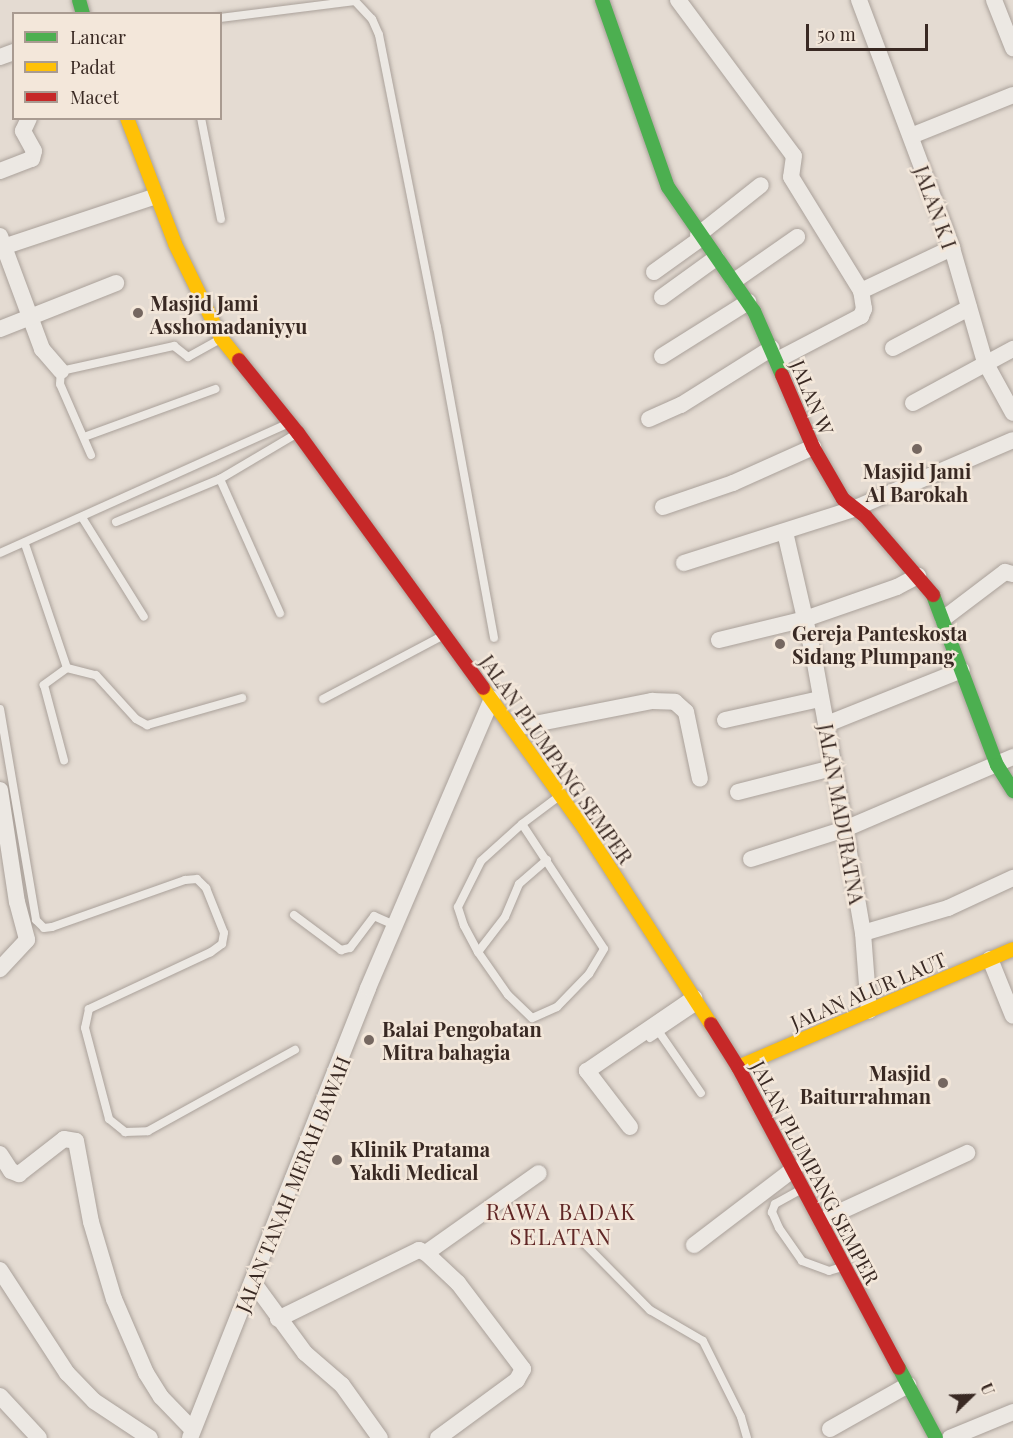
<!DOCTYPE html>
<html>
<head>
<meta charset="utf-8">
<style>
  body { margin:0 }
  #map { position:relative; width:1013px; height:1438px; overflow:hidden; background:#e4dbd2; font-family:"Playfair Display",serif }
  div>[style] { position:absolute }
  .roads { filter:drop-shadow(0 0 2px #aaa19a) drop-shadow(0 0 2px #aaa19a) }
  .lane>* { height:8px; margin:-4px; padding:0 4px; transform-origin:4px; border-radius:4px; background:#ece8e3 }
  .street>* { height:16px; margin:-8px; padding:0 8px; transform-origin:8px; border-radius:8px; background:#ece8e3 }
  .fast>* { height:14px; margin:-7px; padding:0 7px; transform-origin:7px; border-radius:7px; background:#4caf50 }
  .slow>* { height:14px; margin:-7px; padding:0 7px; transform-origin:7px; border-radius:7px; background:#ffc107 }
  .jam>* { height:14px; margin:-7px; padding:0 7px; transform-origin:7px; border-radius:7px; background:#c62828 }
  .dots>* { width:16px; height:16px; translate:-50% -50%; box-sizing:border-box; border:3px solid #f3e7da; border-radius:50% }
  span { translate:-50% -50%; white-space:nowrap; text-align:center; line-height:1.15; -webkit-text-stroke:5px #f3e7da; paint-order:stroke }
  .street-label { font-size:20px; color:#392923 }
  .poi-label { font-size:20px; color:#392923; font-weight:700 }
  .left { translate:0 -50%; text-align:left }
  .right { translate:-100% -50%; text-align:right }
  .quarter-label { font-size:22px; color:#612726; letter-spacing:1.5px }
  .legend { position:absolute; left:12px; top:12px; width:210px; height:108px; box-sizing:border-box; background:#f3e7da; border:2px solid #a99b91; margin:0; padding:8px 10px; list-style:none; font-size:18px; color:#392923 }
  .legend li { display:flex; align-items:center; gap:12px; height:30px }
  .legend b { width:30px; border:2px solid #a99b91 }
  .north { position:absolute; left:941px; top:1366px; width:60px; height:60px; -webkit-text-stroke:4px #f3e7da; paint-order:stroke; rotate:67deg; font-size:16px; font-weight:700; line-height:24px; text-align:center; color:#392923 }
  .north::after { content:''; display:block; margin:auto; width:21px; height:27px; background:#392923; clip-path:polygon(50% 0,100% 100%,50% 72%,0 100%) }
  .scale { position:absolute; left:806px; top:24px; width:122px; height:27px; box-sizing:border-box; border:3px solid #392923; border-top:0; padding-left:8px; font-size:18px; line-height:21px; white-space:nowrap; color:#392923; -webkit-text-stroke:4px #f3e7da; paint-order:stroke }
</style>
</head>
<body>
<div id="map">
  <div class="roads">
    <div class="lane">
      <i style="left:220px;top:18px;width:136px;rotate:-7.2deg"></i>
      <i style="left:355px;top:1px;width:25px;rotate:47deg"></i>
      <i style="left:372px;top:19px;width:17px;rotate:66deg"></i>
      <i style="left:379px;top:35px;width:298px;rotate:78.8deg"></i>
      <i style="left:437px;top:327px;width:316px;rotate:79.6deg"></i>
      <i style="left:201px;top:118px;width:103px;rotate:78.8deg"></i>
      <i style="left:84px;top:437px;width:140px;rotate:-20.1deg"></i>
      <i style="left:91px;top:455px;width:77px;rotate:-113.6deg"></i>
      <i style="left:60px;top:384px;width:13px;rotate:-86deg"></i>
      <i style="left:61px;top:371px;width:116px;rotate:-12.5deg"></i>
      <i style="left:174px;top:346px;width:18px;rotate:38deg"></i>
      <i style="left:188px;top:357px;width:35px;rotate:-29deg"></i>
      <i style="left:220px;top:479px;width:147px;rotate:65.9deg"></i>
      <i style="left:83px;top:519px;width:115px;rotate:58.1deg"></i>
      <i style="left:116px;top:522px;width:113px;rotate:-22.5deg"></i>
      <i style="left:220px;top:479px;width:88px;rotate:-30.6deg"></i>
      <i style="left:25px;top:544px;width:131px;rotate:71.3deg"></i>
      <i style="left:67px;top:668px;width:29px;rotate:144deg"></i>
      <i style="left:44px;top:685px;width:78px;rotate:75.1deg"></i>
      <i style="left:0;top:553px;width:317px;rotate:-24.2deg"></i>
      <i style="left:67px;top:668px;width:30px;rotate:14deg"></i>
      <i style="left:96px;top:675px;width:59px;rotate:47.7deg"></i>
      <i style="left:136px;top:719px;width:13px;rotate:29deg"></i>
      <i style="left:147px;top:725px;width:99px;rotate:-15.9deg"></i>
      <i style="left:323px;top:699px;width:135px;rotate:-27.9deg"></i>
      <i style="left:0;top:709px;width:214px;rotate:80.3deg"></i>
      <i style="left:36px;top:920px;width:11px;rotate:45deg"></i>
      <i style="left:44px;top:928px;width:8px;rotate:-7deg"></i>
      <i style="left:52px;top:927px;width:141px;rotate:-19.5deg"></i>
      <i style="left:185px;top:880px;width:12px;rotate:-5deg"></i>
      <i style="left:197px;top:879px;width:13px;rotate:45deg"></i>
      <i style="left:206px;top:888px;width:48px;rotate:68.2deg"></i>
      <i style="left:224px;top:933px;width:11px;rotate:100deg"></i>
      <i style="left:222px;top:944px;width:14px;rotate:144deg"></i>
      <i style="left:211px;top:952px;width:135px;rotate:155deg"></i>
      <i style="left:89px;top:1009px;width:19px;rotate:102deg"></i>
      <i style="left:85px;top:1028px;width:94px;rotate:75.2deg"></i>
      <i style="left:109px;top:1119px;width:21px;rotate:39deg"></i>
      <i style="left:125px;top:1132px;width:23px;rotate:-2deg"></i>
      <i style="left:148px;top:1131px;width:168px;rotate:-28.9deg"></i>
      <i style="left:522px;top:824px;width:149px;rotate:56.7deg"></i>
      <i style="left:604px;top:949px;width:29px;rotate:121deg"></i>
      <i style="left:589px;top:974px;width:46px;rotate:134.1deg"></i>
      <i style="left:557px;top:1007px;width:27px;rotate:156deg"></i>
      <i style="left:532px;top:1018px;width:33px;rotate:-136deg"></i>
      <i style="left:508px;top:995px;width:52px;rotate:-124.9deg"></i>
      <i style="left:478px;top:952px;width:30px;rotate:-118deg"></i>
      <i style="left:464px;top:926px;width:20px;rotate:-108deg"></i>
      <i style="left:458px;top:907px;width:51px;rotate:-63.4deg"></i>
      <i style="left:481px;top:861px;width:55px;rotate:-42.1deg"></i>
      <i style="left:522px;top:824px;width:45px;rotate:-36.9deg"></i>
      <i style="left:294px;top:915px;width:59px;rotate:36.7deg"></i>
      <i style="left:341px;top:950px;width:9px;rotate:-13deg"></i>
      <i style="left:350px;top:948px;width:40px;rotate:-53deg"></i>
      <i style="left:374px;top:916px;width:24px;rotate:24deg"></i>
      <i style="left:478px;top:952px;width:44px;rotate:-52.4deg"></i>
      <i style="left:505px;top:917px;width:36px;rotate:-67deg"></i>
      <i style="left:519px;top:884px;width:37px;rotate:-41deg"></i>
      <i style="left:659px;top:1032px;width:74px;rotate:55.5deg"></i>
      <i style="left:650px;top:1038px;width:55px;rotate:-34deg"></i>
      <i style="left:802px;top:1189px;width:31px;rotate:151deg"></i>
      <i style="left:775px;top:1204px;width:9px;rotate:111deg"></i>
      <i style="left:772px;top:1212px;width:17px;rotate:66deg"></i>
      <i style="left:779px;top:1228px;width:40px;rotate:55.1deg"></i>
      <i style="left:802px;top:1261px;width:29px;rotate:20deg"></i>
      <i style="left:829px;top:1271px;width:14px;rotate:-17deg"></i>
      <i style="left:578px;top:1237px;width:103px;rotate:45.4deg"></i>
      <i style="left:650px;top:1310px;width:61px;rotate:30.3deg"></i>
      <i style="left:703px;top:1341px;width:85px;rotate:63.4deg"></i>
      <i style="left:741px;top:1417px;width:22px;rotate:74deg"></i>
    </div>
    <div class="street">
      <i style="left:678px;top:0;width:194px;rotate:53.4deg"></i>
      <i style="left:794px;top:156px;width:21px;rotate:98deg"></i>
      <i style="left:791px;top:177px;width:134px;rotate:58.4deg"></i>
      <i style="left:861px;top:291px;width:101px;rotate:-25.3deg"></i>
      <i style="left:859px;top:0;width:265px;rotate:69.4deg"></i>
      <i style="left:952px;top:248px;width:119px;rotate:73.9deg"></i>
      <i style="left:985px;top:362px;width:58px;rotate:61.2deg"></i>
      <i style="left:994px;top:0;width:52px;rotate:68.4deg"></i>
      <i style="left:0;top:57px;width:15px;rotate:-20deg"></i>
      <i style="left:911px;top:136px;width:110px;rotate:-21.9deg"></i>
      <i style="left:0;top:171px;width:34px;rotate:-21deg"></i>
      <i style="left:32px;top:159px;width:8px;rotate:-76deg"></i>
      <i style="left:34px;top:151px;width:23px;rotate:-119deg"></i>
      <i style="left:23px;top:131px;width:14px;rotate:-65deg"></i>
      <i style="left:698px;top:235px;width:80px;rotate:-38.4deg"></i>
      <i style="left:0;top:236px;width:121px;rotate:69.6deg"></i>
      <i style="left:42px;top:349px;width:29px;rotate:49deg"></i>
      <i style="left:0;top:248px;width:164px;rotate:-18.4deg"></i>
      <i style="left:654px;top:272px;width:57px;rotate:-35.7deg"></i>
      <i style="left:734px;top:281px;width:77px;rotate:-34.9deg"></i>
      <i style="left:662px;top:297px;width:67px;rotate:-35.8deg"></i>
      <i style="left:0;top:329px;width:125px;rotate:-21.6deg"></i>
      <i style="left:893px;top:348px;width:86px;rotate:-27.8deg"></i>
      <i style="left:662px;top:356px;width:102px;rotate:-32.1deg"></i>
      <i style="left:777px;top:360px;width:95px;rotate:-27.6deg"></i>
      <i style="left:861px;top:316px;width:8px;rotate:-67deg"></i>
      <i style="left:864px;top:309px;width:18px;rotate:-99deg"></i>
      <i style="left:913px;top:403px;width:114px;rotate:-28.4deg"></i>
      <i style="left:649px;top:419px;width:35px;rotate:-24deg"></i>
      <i style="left:681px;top:405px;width:107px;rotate:-32.1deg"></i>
      <i style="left:663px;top:507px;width:74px;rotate:-18.9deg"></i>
      <i style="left:733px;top:483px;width:88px;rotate:-24.2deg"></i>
      <i style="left:785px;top:532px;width:129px;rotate:77deg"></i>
      <i style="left:814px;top:658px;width:174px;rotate:79.7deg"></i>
      <i style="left:845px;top:829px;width:106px;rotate:80.2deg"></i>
      <i style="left:863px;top:933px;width:78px;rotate:85.6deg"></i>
      <i style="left:684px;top:563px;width:177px;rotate:-17.7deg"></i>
      <i style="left:853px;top:509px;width:174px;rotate:-23.3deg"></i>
      <i style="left:943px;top:619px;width:78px;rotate:-37.2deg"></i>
      <i style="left:1005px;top:572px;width:8px;rotate:14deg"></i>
      <i style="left:719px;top:640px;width:89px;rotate:-13.7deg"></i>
      <i style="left:805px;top:619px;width:97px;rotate:-19.2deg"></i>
      <i style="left:897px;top:587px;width:24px;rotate:-28deg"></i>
      <i style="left:725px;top:720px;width:97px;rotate:-12.5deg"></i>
      <i style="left:827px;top:724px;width:145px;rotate:-21.8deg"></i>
      <i style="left:514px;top:728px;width:141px;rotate:-11.1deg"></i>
      <i style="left:652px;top:701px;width:23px;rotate:2deg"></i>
      <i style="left:675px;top:702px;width:15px;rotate:42deg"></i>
      <i style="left:686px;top:712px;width:68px;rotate:78.2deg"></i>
      <i style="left:0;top:790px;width:113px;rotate:81.4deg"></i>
      <i style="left:17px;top:902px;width:39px;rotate:75deg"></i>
      <i style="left:27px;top:940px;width:40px;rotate:133deg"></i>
      <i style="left:738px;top:792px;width:97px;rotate:-14.3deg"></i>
      <i style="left:751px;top:859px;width:99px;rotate:-17.7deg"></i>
      <i style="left:845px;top:829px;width:183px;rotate:-23.2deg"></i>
      <i style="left:863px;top:933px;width:89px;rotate:-16.4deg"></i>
      <i style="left:948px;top:908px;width:72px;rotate:-24.8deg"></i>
      <i style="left:990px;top:959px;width:61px;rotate:68deg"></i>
      <i style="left:630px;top:1127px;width:71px;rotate:-127.5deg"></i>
      <i style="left:587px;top:1071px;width:130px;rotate:-34.3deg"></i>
      <i style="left:0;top:1154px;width:20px;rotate:57deg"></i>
      <i style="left:11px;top:1171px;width:9px;rotate:21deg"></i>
      <i style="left:19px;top:1174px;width:57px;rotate:-37.9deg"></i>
      <i style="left:64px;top:1139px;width:12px;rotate:9deg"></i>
      <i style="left:76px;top:1141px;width:82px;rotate:79.5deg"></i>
      <i style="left:91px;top:1222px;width:80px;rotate:73.4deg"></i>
      <i style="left:114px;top:1299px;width:81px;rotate:66.6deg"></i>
      <i style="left:146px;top:1373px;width:28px;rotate:58deg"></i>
      <i style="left:161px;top:1397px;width:45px;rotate:45.9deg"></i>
      <i style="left:822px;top:1220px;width:160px;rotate:-24.8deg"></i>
      <i style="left:694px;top:1245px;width:127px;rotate:-37.3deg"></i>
      <i style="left:426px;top:1253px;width:44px;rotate:43.2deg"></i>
      <i style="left:458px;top:1283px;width:108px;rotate:52.9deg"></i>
      <i style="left:523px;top:1369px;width:13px;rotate:119deg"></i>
      <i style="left:517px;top:1380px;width:98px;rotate:143.7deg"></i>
      <i style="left:0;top:1270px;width:123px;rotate:57deg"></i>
      <i style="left:67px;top:1373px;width:39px;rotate:46deg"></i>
      <i style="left:94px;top:1401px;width:67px;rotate:33.5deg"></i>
      <i style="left:253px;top:1282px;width:88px;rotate:53.8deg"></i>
      <i style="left:305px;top:1353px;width:49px;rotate:40.9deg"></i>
      <i style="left:342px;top:1385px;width:65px;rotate:54.4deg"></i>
      <i style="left:278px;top:1319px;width:157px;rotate:-26.1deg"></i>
      <i style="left:419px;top:1250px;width:8px;rotate:23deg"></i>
      <i style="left:426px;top:1253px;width:138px;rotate:-35.3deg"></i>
      <i style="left:0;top:1396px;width:57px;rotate:47.1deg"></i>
      <i style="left:830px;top:1429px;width:90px;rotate:-29.4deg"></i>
      <i style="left:190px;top:1438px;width:484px;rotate:-68.4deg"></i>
      <i style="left:368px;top:988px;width:315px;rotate:-66.8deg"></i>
      <i style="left:950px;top:1438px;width:68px;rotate:-22.4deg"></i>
    </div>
    <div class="fast">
      <i style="left:79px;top:0;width:15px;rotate:74deg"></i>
      <i style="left:602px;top:0;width:198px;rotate:70.6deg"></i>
      <i style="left:668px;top:187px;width:151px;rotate:55.3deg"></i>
      <i style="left:754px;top:311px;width:70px;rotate:66.4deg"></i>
      <i style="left:933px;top:595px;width:182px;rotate:69.4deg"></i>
      <i style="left:997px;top:765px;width:31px;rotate:58deg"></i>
      <i style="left:899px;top:1368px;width:79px;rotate:62.1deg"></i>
    </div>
    <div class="slow">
      <i style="left:127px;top:118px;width:135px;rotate:69.1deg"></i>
      <i style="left:175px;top:244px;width:105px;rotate:63.9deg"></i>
      <i style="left:221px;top:338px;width:28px;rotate:51deg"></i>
      <i style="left:483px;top:688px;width:173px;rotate:54.2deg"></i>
      <i style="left:584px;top:828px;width:234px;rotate:57.1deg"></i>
      <i style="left:738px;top:1067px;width:299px;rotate:-23.2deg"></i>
    </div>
    <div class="jam">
      <i style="left:239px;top:360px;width:94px;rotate:51.1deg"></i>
      <i style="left:298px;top:433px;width:315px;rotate:54deg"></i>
      <i style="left:782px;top:375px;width:78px;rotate:66.7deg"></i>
      <i style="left:813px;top:447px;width:60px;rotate:60deg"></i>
      <i style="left:843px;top:499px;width:29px;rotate:38deg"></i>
      <i style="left:866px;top:517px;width:103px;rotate:49.3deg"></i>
      <i style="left:711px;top:1024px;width:51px;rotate:57.9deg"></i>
      <i style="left:738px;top:1067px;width:341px;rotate:61.9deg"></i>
    </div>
  </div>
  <div class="dots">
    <i style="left:138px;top:313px;background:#756760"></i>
    <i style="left:917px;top:449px;background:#756760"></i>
    <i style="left:780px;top:644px;background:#756760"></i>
    <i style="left:369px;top:1040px;background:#756760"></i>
    <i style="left:943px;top:1083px;background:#756760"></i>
    <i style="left:337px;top:1160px;background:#756760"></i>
  </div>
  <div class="street-label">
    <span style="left:936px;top:207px;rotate:70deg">JALAN K I</span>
    <span style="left:813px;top:397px;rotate:67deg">JALAN W</span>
    <span style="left:557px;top:759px;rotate:55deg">JALAN PLUMPANG SEMPER</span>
    <span style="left:842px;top:814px;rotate:80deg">JALAN MADURATNA</span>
    <span style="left:868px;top:990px;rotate:-23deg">JALAN ALUR LAUT</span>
    <span style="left:816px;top:1172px;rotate:62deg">JALAN PLUMPANG SEMPER</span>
    <span style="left:292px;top:1184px;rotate:-68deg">JALAN TANAH MERAH BAWAH</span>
  </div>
  <div class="poi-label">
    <span class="left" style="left:150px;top:314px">Masjid Jami<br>Asshomadaniyyu</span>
    <span style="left:917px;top:482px">Masjid Jami<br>Al Barokah</span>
    <span class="left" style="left:792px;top:644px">Gereja Panteskosta<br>Sidang Plumpang</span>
    <span class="left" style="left:382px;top:1040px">Balai Pengobatan<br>Mitra bahagia</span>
    <span class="right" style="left:931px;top:1084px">Masjid<br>Baiturrahman</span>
    <span class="left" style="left:350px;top:1160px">Klinik Pratama<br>Yakdi Medical</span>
  </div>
  <div class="quarter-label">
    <span style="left:561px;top:1224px">RAWA BADAK<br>SELATAN</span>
  </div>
  <ul class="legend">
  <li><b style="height:8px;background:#4caf50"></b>Lancar</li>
  <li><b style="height:8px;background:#ffc107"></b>Padat</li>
  <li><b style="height:8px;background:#c62828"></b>Macet</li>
  </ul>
  <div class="north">U</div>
  <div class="scale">50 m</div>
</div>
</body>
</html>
